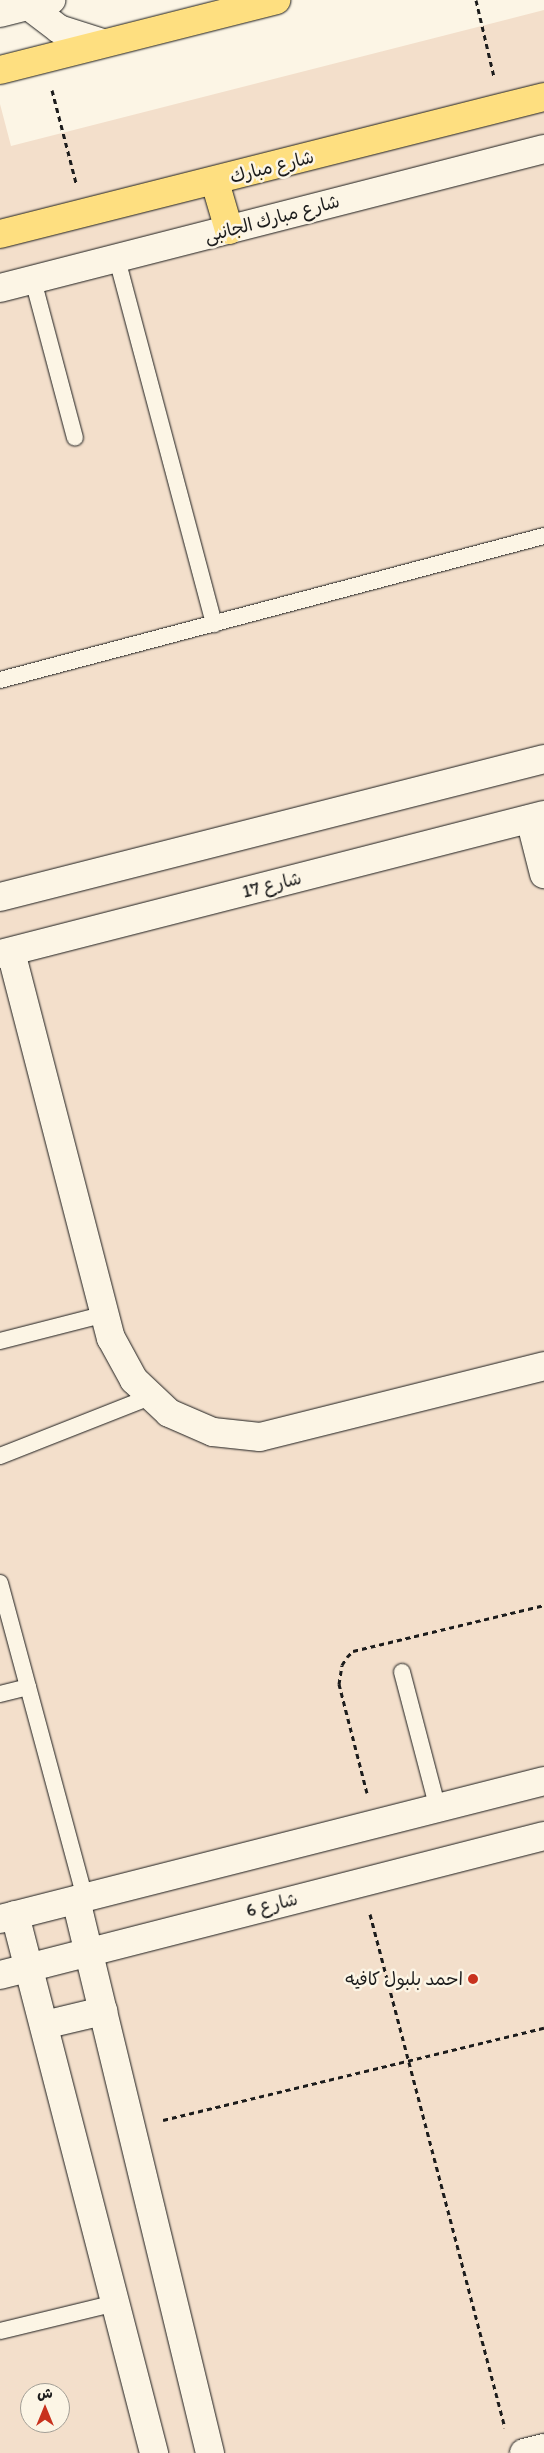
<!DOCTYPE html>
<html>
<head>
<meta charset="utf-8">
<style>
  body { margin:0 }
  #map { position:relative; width:544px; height:2453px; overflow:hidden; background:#fcf5e5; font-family:Itim,"Playpen Sans Arabic",sans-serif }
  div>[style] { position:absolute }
  .built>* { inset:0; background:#f3dfcb }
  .path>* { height:3px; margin-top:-1.5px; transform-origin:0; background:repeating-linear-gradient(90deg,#1c1c1c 0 5px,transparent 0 9px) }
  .roads { filter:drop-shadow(0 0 1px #1c1c1c) drop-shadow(0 0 1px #1c1c1c) }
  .service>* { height:16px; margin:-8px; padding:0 8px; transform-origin:8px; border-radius:8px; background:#fcf5e5 }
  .minor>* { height:28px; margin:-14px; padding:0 14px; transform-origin:14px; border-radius:14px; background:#fcf5e5 }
  .tertiary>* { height:28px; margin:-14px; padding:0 14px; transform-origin:14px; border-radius:14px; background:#fcf5e5 }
  .secondary>* { height:28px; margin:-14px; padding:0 14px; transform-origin:14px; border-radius:14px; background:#fcf5e5 }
  .primary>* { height:28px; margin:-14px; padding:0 14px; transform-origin:14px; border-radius:14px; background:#fedf80 }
  .dots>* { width:14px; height:14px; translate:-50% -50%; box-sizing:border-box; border:2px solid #fcf5e5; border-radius:50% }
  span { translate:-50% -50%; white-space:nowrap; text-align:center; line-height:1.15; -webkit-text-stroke:5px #fcf5e5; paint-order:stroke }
  .street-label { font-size:18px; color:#1c1c1c }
  .poi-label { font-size:18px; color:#1c1c1c }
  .right { translate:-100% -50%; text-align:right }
  .north { position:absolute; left:20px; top:2383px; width:50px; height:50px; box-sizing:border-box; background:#fcf5e5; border:1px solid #a29e95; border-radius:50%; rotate:0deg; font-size:14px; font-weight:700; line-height:20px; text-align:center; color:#1c1c1c }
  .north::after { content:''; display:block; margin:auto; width:18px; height:22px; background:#c8321e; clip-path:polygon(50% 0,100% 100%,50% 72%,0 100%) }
</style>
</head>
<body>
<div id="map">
  <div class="built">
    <i style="clip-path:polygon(evenodd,544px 10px,544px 2453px,0 2453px,0 104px,11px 146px,544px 10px,30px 2393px,60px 2393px,60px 2423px,30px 2423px,30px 2393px)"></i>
  </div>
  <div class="path">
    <i style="left:476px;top:0;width:79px;rotate:76.8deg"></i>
    <i style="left:52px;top:90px;width:96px;rotate:75.5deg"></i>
    <i style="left:367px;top:1793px;width:113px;rotate:-104.4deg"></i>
    <i style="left:339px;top:1684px;width:19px;rotate:-81deg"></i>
    <i style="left:342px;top:1665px;width:9px;rotate:-58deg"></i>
    <i style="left:347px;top:1657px;width:8px;rotate:-45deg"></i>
    <i style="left:353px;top:1651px;width:196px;rotate:-13.5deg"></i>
    <i style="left:370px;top:1914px;width:531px;rotate:75.28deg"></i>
    <i style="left:163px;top:2120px;width:392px;rotate:-13.6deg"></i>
  </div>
  <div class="roads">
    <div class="service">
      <i style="left:117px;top:259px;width:378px;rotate:75.1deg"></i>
      <i style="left:33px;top:280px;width:163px;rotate:75.1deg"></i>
      <i style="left:0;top:680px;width:563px;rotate:-14.83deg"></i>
      <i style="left:0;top:1341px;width:109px;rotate:-14.3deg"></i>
      <i style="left:0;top:1456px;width:161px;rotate:-21.5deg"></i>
      <i style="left:0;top:1583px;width:325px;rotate:74.9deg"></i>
      <i style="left:402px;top:1672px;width:142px;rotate:75.3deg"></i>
      <i style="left:0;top:1694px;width:29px;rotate:-14deg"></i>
      <i style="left:0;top:2331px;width:119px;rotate:-13.6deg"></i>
    </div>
    <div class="minor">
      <i style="left:530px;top:819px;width:57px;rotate:75.7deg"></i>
      <i style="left:0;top:897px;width:561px;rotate:-14.23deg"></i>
      <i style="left:11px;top:952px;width:399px;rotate:75.5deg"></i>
      <i style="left:111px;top:1338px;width:48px;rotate:61.3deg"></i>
      <i style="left:134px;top:1380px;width:48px;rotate:43.3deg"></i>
      <i style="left:169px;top:1413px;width:48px;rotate:23.4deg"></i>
      <i style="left:213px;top:1432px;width:47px;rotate:6.1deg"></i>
      <i style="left:260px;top:1437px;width:293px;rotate:-14deg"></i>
      <i style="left:0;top:954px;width:561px;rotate:-14.33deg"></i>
      <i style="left:76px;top:1900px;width:569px;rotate:76.38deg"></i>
      <i style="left:15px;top:1915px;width:556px;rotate:75.51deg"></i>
      <i style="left:0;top:1919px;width:561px;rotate:-14.23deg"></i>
      <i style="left:0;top:1975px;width:561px;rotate:-14.33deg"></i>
      <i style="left:44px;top:2025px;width:61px;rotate:-13.3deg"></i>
    </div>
    <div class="tertiary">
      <i style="left:21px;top:0;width:48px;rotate:37.3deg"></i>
      <i style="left:59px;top:29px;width:46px;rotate:17.7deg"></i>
    </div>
    <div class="secondary">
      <i style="left:0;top:13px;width:53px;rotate:-14.3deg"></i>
      <i style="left:0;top:288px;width:561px;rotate:-14.33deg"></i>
      <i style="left:524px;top:2453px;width:21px;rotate:-14deg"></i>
    </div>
    <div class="primary">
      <i style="left:0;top:70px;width:285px;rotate:-14.2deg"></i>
      <i style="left:215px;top:182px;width:50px;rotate:73.7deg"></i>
      <i style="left:0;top:234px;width:561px;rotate:-14.14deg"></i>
    </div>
  </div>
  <div class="dots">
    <i style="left:473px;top:1979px;background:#c8321e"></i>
  </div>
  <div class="street-label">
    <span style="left:272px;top:167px;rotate:-14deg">شارع مبارك</span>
    <span style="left:272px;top:219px;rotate:-15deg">شارع مبارك الجانبى</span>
    <span style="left:272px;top:885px;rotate:-14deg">شارع 17</span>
    <span style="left:272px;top:1905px;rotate:-14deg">شارع 6</span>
  </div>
  <div class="poi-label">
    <span class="right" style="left:463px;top:1979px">احمد بلبول كافيه</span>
  </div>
  <div class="north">ش</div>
</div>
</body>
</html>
